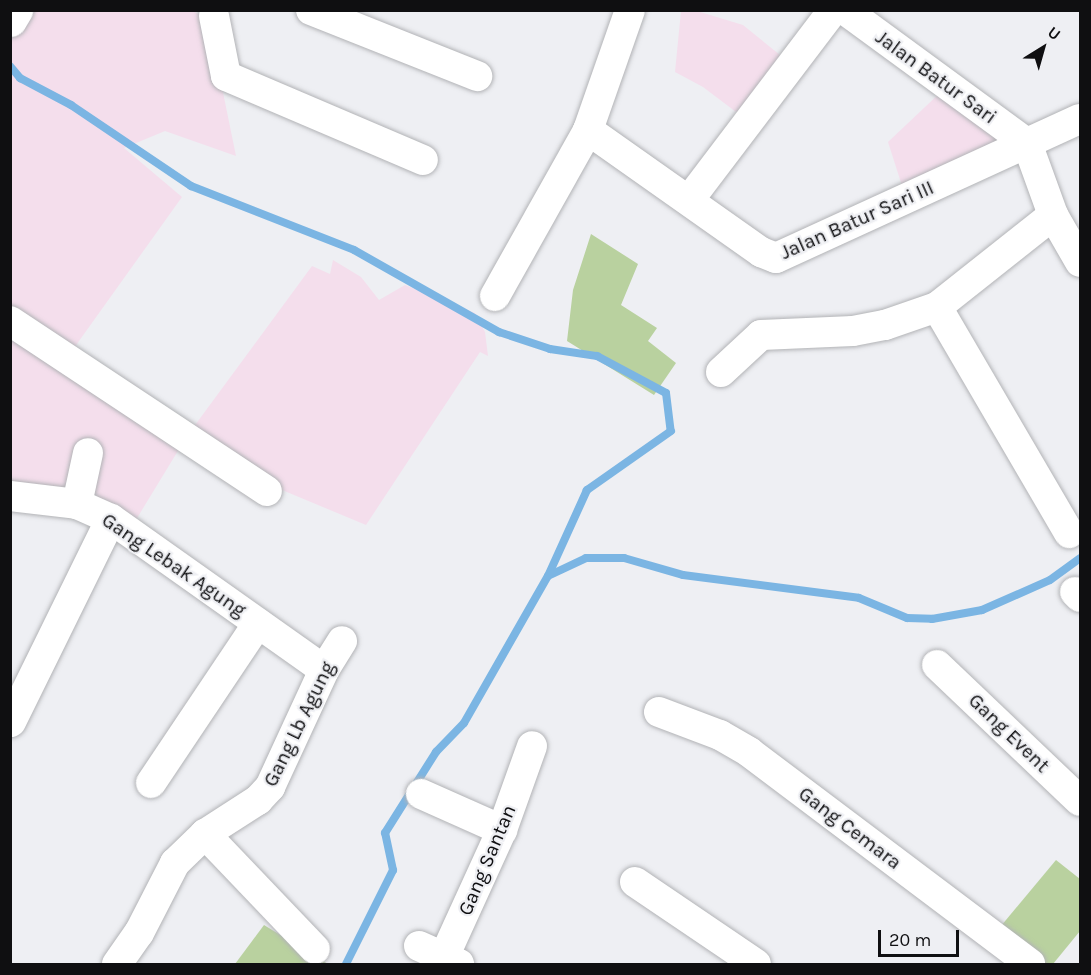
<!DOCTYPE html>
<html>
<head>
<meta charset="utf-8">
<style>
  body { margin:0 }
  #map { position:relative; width:1091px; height:975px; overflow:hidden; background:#eeeff3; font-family:Karla,sans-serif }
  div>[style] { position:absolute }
  .commercial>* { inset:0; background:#f4deec }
  .green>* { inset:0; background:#b9d19f }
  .stream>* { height:8px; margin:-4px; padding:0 4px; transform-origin:4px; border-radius:4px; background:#7bb5e3 }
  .roads { filter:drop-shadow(0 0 2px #b2b3b6) drop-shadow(0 0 2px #b2b3b6) }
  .street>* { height:30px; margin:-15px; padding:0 15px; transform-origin:15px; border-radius:15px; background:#fff }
  .secondary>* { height:33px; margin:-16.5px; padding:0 16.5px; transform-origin:16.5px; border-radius:16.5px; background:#fff }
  span { translate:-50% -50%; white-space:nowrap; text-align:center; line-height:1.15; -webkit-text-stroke:4.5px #eeeff3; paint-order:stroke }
  .street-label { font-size:20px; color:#0f0f11 }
  .frame { position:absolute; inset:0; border:12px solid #0f0f11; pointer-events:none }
  .north { position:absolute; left:1013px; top:18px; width:60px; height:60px; -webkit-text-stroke:4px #eeeff3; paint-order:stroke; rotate:37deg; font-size:16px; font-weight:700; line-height:24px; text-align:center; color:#0f0f11 }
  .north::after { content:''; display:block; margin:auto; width:21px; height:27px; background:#0f0f11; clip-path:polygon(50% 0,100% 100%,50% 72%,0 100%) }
  .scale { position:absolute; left:878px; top:930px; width:81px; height:27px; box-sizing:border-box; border:3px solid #0f0f11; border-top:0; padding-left:8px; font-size:18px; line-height:21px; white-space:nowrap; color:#0f0f11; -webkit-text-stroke:4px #eeeff3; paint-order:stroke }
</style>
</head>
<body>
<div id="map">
  <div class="commercial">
    <i style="clip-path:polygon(17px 10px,193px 11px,208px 19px,236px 156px,165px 131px,124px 148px,182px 197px,64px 362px,187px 436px,312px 266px,330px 274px,333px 260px,361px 277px,379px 300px,405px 285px,475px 313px,485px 332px,488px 356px,480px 352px,366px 525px,270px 485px,187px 436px,131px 528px,59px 488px,11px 481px,11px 18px)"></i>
    <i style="clip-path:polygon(681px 11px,697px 11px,743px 25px,785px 59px,744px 118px,703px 87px,675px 72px)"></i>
    <i style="clip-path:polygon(942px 91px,1015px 135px,904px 192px,888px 142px)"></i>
  </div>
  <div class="green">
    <i style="clip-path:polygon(591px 234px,638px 264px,621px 305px,657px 328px,648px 341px,676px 363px,654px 395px,567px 341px,573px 290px)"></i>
    <i style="clip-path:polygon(1056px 860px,1080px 879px,1080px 931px,1053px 964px,1024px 964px,991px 938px)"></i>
    <i style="clip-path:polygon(264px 925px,328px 964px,235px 964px)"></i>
  </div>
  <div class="stream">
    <i style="left:10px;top:66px;width:16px;rotate:50deg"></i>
    <i style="left:20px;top:78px;width:58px;rotate:27.9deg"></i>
    <i style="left:71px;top:105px;width:145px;rotate:34deg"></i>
    <i style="left:191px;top:186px;width:175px;rotate:21.4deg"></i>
    <i style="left:354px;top:250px;width:167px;rotate:29.5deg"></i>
    <i style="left:499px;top:332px;width:54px;rotate:18.4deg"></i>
    <i style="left:550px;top:349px;width:48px;rotate:8.5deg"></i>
    <i style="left:597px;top:356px;width:78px;rotate:28.2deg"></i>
    <i style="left:666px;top:393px;width:38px;rotate:83deg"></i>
    <i style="left:671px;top:431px;width:103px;rotate:144.9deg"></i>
    <i style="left:587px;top:490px;width:94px;rotate:114.4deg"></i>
    <i style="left:346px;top:964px;width:105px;rotate:-63.4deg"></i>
    <i style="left:393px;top:870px;width:38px;rotate:-102deg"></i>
    <i style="left:385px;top:833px;width:96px;rotate:-57.8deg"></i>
    <i style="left:436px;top:752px;width:40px;rotate:-46deg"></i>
    <i style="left:464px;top:723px;width:169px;rotate:-60.3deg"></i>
    <i style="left:548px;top:576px;width:42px;rotate:-25.3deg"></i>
    <i style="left:586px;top:558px;width:38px"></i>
    <i style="left:624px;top:558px;width:61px;rotate:16.1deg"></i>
    <i style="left:683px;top:575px;width:177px;rotate:7.4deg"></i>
    <i style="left:859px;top:598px;width:52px;rotate:22.6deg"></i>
    <i style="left:907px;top:618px;width:25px;rotate:2deg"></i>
    <i style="left:932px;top:619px;width:51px;rotate:-10.2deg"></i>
    <i style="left:982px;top:610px;width:74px;rotate:-23.8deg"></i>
    <i style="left:1050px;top:580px;width:37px;rotate:-36deg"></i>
  </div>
  <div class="roads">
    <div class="street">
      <i style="left:311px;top:10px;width:179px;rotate:21.7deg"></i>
      <i style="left:845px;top:10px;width:225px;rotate:36.2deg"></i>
      <i style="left:1027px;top:143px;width:77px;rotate:70.1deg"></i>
      <i style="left:1053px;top:215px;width:54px;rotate:60.1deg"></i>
      <i style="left:214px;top:16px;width:61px;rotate:78.7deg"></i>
      <i style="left:226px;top:76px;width:214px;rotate:23.1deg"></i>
      <i style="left:588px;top:130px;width:212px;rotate:35.2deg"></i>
      <i style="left:761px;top:252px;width:16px;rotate:22deg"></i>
      <i style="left:776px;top:258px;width:334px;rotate:-24.6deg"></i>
      <i style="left:689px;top:200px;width:238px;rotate:-52.8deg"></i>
      <i style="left:495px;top:296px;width:190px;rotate:-60.7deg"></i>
      <i style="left:588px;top:130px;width:127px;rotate:-70.7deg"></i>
      <i style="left:937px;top:307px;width:262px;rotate:59.7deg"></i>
      <i style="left:10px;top:321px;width:308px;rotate:33.5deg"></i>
      <i style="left:721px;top:372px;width:54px;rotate:-42.8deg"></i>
      <i style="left:761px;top:335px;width:92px;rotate:-2.5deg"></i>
      <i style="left:853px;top:331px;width:33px;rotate:-11deg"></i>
      <i style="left:885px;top:325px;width:55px;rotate:-19.1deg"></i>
      <i style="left:937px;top:307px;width:148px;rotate:-38.4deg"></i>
      <i style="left:10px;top:496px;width:67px;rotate:6.8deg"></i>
      <i style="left:77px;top:504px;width:37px;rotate:24deg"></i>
      <i style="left:111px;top:519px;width:261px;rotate:35.3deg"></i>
      <i style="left:77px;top:504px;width:52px;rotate:-77.8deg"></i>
      <i style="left:1075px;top:592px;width:7px;rotate:45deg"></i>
      <i style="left:937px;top:665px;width:197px;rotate:43.6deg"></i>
      <i style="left:659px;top:712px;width:65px;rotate:20.7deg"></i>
      <i style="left:720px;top:735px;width:34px;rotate:30deg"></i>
      <i style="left:749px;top:752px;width:352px;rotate:37deg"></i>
      <i style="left:11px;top:722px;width:226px;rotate:-63.8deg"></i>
      <i style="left:151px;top:783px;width:192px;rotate:-56.2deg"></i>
      <i style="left:421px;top:794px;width:89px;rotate:24deg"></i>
      <i style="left:205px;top:834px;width:159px;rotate:46.3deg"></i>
      <i style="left:635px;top:882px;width:146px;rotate:34.1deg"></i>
      <i style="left:419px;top:946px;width:44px;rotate:24.2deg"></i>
      <i style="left:444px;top:957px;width:140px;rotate:-65.5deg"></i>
      <i style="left:502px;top:830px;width:89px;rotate:-70.3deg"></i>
      <i style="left:117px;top:964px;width:38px;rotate:-55deg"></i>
      <i style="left:139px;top:933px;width:79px;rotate:-62.8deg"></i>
      <i style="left:175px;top:863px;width:42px;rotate:-44deg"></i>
      <i style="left:205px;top:834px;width:63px;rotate:-32.7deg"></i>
      <i style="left:258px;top:800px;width:18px;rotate:-47deg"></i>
      <i style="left:270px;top:787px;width:129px;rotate:-65.2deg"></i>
      <i style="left:324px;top:670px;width:34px;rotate:-58deg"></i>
    </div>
    <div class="secondary">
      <i style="left:10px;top:20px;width:12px;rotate:-59deg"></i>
    </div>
  </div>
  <div class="street-label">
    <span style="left:936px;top:77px;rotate:36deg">Jalan Batur Sari</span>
    <span style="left:857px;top:220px;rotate:-24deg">Jalan Batur Sari III</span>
    <span style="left:174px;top:565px;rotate:34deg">Gang Lebak Agung</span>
    <span style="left:299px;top:724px;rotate:-64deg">Gang Lb Agung</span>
    <span style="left:1009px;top:733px;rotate:44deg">Gang Event</span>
    <span style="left:850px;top:828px;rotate:37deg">Gang Cemara</span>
    <span style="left:487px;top:860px;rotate:-67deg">Gang Santan</span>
  </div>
  <div class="frame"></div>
  <div class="north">U</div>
  <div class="scale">20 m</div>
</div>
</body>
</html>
